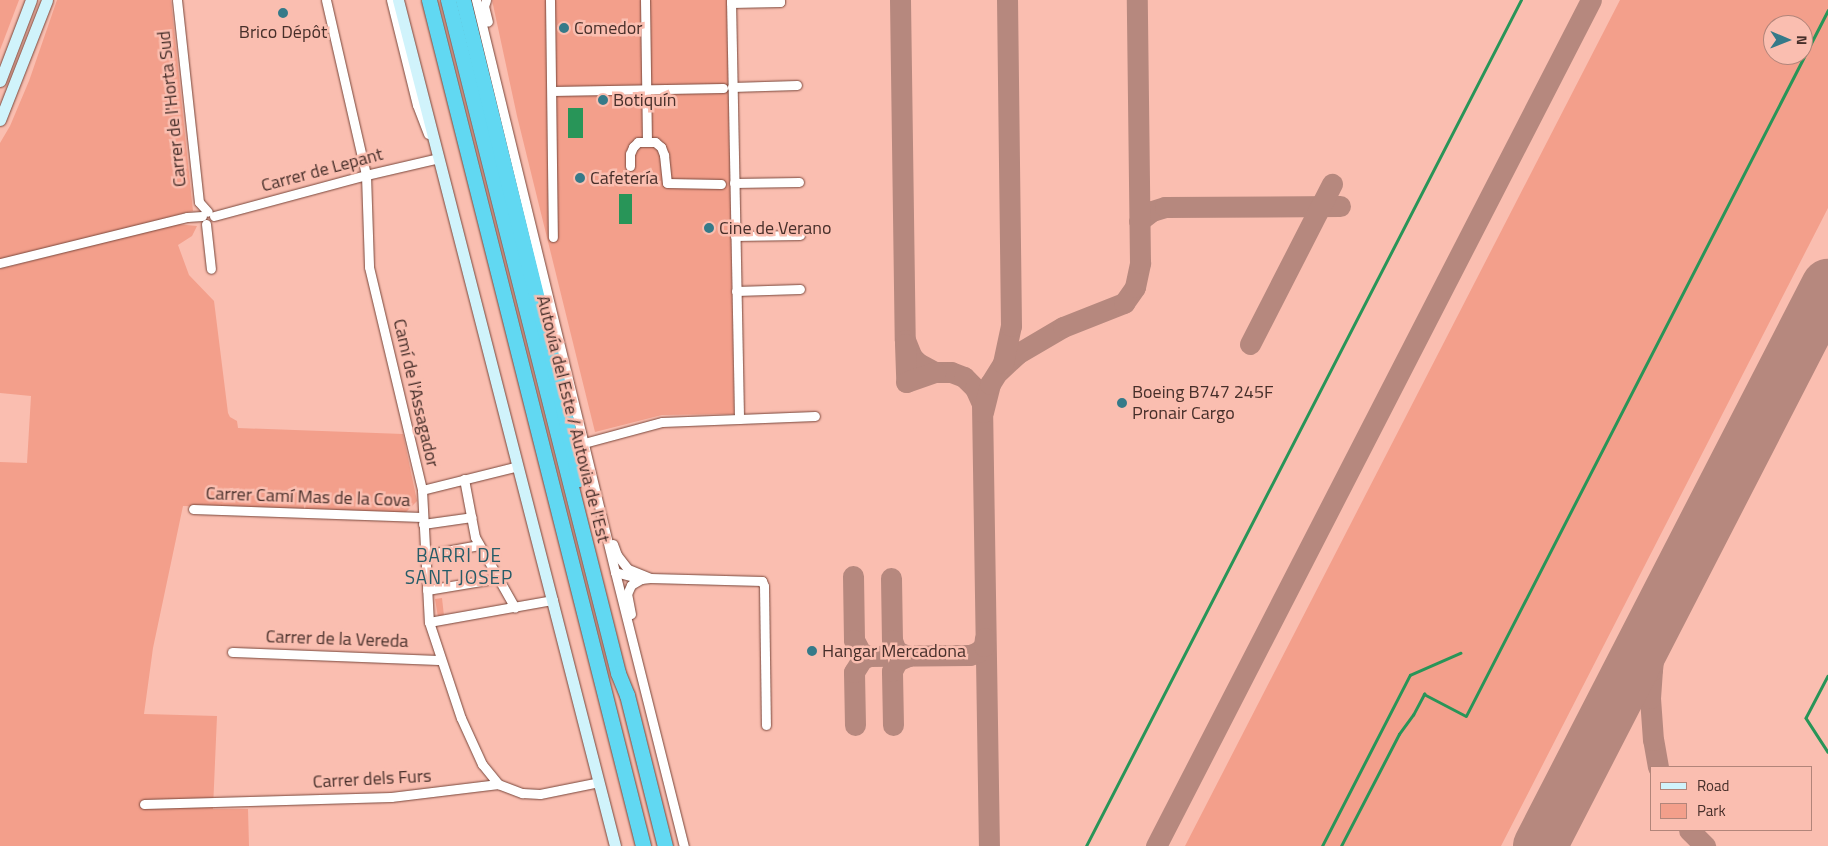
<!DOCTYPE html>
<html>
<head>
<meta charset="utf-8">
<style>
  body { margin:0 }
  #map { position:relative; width:1828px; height:846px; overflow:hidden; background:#fabeb0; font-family:"Titillium Web",sans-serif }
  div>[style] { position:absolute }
  .green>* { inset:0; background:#f39f8b }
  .water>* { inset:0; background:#289558; transform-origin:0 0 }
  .stream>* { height:2.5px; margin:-1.25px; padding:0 1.25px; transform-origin:1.25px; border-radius:1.25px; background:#289558 }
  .taxiway>* { height:21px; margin:-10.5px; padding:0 10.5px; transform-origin:10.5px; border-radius:10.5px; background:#b6887e }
  .runway>* { height:54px; margin:-27px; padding:0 27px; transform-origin:27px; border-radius:27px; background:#b6887e }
  .roads { filter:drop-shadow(0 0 1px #79473b) drop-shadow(0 0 1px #79473b) }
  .street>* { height:9px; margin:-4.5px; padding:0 4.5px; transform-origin:4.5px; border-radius:4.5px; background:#fff }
  .secondary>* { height:11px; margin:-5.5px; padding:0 5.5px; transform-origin:5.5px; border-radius:5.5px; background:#d0f3fb }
  .highway>* { height:15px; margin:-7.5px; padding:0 7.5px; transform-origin:7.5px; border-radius:7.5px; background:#61d8f2 }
  .dots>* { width:14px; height:14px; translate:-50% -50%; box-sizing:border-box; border:2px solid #fabeb0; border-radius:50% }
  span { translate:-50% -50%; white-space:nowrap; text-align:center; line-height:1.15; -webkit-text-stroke:5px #fabeb0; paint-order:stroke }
  .poi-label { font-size:18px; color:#472f2a }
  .left { translate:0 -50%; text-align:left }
  .street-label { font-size:18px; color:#472f2a }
  .neighbourhood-label { font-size:19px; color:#255c68; letter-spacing:1px }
  .legend { position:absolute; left:1650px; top:766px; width:162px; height:65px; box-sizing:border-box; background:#fabeb0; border:1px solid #b2857a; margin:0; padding:6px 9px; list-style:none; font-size:15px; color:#472f2a }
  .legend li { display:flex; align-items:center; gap:10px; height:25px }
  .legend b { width:25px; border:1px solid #b2857a }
  .north { position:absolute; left:1763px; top:15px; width:50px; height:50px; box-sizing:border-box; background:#fabeb0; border:1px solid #b2857a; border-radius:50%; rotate:91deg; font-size:14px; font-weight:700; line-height:20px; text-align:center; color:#472f2a }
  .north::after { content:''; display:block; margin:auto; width:18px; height:22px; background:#357a89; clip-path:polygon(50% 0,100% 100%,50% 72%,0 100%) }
</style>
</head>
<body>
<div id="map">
  <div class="green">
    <i style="clip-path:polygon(0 0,19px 0,0 50px)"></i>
    <i style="clip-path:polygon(57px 0,171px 0,193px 211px,0 260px,0 143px,10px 126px,29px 81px)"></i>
    <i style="clip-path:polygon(492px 0,727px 0,734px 414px,662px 415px,595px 432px,517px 116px)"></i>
    <i style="clip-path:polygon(evenodd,1620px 0,1828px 0,1828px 208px,1501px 846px,1185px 846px,1620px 0,1773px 25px,1803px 25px,1803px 55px,1773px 55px,1773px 25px)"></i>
    <i style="clip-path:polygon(176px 224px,197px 226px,192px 236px,178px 245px,189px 275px,214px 301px,228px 413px,230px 417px,237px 421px,238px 428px,403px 434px,417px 501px,404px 514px,183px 506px,153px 648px,144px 714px,217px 716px,213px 809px,248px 809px,249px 846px,0 846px,0 462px,27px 463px,31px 396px,0 393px,0 269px)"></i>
    <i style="clip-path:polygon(442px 598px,444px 616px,438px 617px,435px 599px)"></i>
  </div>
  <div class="water">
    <i style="left:583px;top:108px;width:30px;height:15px;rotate:90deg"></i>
    <i style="left:619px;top:194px;width:13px;height:30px"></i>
  </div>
  <div class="stream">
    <i style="left:1828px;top:676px;width:47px;rotate:117.6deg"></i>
    <i style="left:1806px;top:718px;width:40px;rotate:57.1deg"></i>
    <i style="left:1086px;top:846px;width:951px;rotate:-62.79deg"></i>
    <i style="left:1322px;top:846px;width:192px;rotate:-62.8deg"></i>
    <i style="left:1410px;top:675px;width:55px;rotate:-23.7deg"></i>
    <i style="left:1341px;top:846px;width:126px;rotate:-62.6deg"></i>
    <i style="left:1399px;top:734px;width:24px;rotate:-54deg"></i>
    <i style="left:1413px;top:715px;width:24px;rotate:-62deg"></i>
    <i style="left:1424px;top:694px;width:47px;rotate:27.6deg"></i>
    <i style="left:1466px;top:716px;width:793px;rotate:-62.85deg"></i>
  </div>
  <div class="taxiway">
    <i style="left:900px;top:0;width:340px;rotate:89.2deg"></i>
    <i style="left:905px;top:340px;width:18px;rotate:68deg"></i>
    <i style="left:912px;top:357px;width:8px;rotate:45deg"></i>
    <i style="left:918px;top:363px;width:19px;rotate:28deg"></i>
    <i style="left:935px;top:372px;width:16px"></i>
    <i style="left:951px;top:372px;width:14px;rotate:21deg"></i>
    <i style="left:964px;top:377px;width:16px;rotate:45deg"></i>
    <i style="left:975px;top:388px;width:17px;rotate:66deg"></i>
    <i style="left:982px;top:404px;width:442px;rotate:89.1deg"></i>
    <i style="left:1139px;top:221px;width:16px;rotate:-38deg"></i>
    <i style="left:1152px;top:211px;width:14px;rotate:-17deg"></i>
    <i style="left:1165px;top:207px;width:175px;rotate:-0.3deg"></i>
    <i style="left:905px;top:344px;width:38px;rotate:88deg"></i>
    <i style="left:906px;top:382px;width:31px;rotate:-19deg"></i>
    <i style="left:1250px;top:344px;width:180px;rotate:-62.9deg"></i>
    <i style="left:999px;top:371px;width:25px;rotate:-43deg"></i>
    <i style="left:1017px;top:354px;width:53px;rotate:-30.4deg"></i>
    <i style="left:1063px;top:327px;width:66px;rotate:-21.5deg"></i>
    <i style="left:1124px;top:303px;width:19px;rotate:-55deg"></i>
    <i style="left:1135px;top:287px;width:25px;rotate:-78deg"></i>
    <i style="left:1140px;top:263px;width:263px;rotate:-90.7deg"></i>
    <i style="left:983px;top:412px;width:29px;rotate:-76deg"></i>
    <i style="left:990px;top:384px;width:25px;rotate:-58deg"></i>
    <i style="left:1003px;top:363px;width:38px;rotate:-78deg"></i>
    <i style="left:1011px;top:326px;width:326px;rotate:-90.7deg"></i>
    <i style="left:853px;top:576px;width:64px;rotate:89.1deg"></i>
    <i style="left:854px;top:640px;width:15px;rotate:62deg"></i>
    <i style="left:861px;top:653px;width:9px;rotate:21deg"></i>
    <i style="left:869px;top:656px;width:101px;rotate:-0.6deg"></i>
    <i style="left:970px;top:655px;width:9px;rotate:-21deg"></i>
    <i style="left:978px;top:652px;width:8px;rotate:-45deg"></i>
    <i style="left:984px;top:646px;width:8px;rotate:-83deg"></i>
    <i style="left:891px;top:578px;width:62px;rotate:89.1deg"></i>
    <i style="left:892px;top:640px;width:12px;rotate:70deg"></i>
    <i style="left:896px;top:651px;width:13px;rotate:23deg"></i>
    <i style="left:855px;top:725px;width:53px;rotate:-91.1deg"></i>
    <i style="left:854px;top:672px;width:15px;rotate:-58deg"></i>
    <i style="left:862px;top:659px;width:8px;rotate:-23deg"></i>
    <i style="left:893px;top:725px;width:54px;rotate:-91.1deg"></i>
    <i style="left:892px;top:671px;width:11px;rotate:-63deg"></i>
    <i style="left:897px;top:661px;width:12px;rotate:-24deg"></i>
    <i style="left:1658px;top:767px;width:27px;rotate:-100deg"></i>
    <i style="left:1653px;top:740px;width:42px;rotate:-94.1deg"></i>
    <i style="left:1650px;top:698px;width:28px;rotate:-86deg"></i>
    <i style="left:1652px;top:670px;width:27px;rotate:-84deg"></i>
    <i style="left:1655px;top:643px;width:46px;rotate:-74.7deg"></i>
    <i style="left:1689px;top:830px;width:23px;rotate:45deg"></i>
    <i style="left:1156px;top:846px;width:951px;rotate:-62.79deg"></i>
  </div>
  <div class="runway">
    <i style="left:1540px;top:846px;width:630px;rotate:-62.78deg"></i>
  </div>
  <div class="roads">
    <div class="street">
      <i style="left:177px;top:0;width:203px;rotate:83.8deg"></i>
      <i style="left:199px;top:202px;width:13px;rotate:48deg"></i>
      <i style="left:326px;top:0;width:180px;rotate:77.1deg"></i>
      <i style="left:366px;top:175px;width:92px;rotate:88.1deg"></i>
      <i style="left:369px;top:267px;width:229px;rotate:76.6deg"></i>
      <i style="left:422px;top:490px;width:132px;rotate:87deg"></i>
      <i style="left:429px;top:622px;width:101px;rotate:71.6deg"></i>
      <i style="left:461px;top:718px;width:51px;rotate:65.5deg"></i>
      <i style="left:482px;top:764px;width:26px;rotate:51deg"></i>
      <i style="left:391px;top:0;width:108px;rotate:76.1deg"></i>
      <i style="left:417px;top:105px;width:31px;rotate:69deg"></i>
      <i style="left:476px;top:0;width:589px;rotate:76.34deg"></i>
      <i style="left:615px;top:572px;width:283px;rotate:75.9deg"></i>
      <i style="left:486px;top:0;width:6px;rotate:108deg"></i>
      <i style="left:484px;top:6px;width:16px;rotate:76deg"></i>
      <i style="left:550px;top:0;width:237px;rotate:89.3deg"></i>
      <i style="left:645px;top:0;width:141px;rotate:89.2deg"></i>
      <i style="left:731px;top:0;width:419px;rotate:88.9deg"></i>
      <i style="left:739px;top:419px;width:76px;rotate:-2.3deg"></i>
      <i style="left:731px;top:3px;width:49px;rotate:-1.2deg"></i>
      <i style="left:780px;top:2px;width:2px;rotate:-90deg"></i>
      <i style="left:732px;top:87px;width:65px;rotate:-1.8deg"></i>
      <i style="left:552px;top:91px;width:171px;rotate:-1deg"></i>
      <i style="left:630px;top:166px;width:12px;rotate:-90deg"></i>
      <i style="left:630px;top:154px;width:8px;rotate:-67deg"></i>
      <i style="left:633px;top:147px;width:7px;rotate:-45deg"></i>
      <i style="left:638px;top:142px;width:17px"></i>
      <i style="left:655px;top:142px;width:8px;rotate:40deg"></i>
      <i style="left:661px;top:147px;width:9px;rotate:69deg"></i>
      <i style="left:664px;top:155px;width:28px;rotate:84deg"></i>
      <i style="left:667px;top:183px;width:54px;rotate:1.1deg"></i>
      <i style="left:734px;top:183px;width:65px;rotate:-0.9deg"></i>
      <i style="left:214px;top:216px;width:157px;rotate:-15.1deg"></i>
      <i style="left:366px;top:175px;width:75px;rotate:-13.1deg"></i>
      <i style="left:206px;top:224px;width:45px;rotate:83.7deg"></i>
      <i style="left:735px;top:236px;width:65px;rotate:-0.9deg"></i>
      <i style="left:0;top:263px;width:193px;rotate:-13.8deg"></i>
      <i style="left:187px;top:217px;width:15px;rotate:-4deg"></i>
      <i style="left:736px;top:291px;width:64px;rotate:-1.8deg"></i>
      <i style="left:584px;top:443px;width:81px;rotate:-15.1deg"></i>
      <i style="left:662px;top:422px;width:77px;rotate:-2.2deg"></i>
      <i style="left:464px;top:479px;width:59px;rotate:79.3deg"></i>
      <i style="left:475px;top:537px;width:81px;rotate:60.6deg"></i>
      <i style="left:422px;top:490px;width:99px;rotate:-14deg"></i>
      <i style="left:193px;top:509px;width:229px;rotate:2deg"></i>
      <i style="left:423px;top:524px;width:49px;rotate:-8.1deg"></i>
      <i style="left:613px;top:544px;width:12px;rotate:70deg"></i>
      <i style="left:617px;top:555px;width:18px;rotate:52deg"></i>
      <i style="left:628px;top:569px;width:24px;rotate:22deg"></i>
      <i style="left:424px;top:555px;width:56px;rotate:-10.3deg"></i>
      <i style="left:615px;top:572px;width:27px;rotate:15deg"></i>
      <i style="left:427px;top:590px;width:73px;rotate:-9.5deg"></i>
      <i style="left:631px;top:614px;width:20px;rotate:-101deg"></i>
      <i style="left:627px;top:594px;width:10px;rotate:-66deg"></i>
      <i style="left:631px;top:585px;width:12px;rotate:-31deg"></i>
      <i style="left:641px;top:579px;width:9px;rotate:-6deg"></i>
      <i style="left:650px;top:578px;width:112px;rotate:1.5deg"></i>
      <i style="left:762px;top:581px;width:5px;rotate:68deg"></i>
      <i style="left:764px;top:586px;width:139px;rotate:89.2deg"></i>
      <i style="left:429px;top:622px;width:126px;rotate:-10.1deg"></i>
      <i style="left:232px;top:652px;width:208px;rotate:2.2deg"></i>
      <i style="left:144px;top:804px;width:247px;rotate:-1.6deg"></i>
      <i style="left:391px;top:797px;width:108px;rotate:-6.9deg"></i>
      <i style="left:498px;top:784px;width:26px;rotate:21deg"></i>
      <i style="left:522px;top:793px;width:18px;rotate:3deg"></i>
      <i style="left:540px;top:794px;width:60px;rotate:-11.5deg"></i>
    </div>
    <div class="secondary">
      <i style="left:398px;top:0;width:873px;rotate:75.61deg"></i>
      <i style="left:0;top:81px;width:87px;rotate:-69.1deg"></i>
      <i style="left:0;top:120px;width:129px;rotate:-68.6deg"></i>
    </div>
    <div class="highway">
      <i style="left:429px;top:0;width:873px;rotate:75.8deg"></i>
      <i style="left:448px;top:0;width:694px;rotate:75.82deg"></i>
      <i style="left:618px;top:673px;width:24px;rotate:68deg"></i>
      <i style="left:627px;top:695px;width:156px;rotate:75.9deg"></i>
      <i style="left:463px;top:0;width:370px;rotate:76.1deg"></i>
      <i style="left:552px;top:359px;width:123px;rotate:77.3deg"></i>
    </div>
  </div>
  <div class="dots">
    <i style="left:283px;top:13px;background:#357a89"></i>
    <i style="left:564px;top:28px;background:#357a89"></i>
    <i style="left:603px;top:100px;background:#357a89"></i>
    <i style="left:580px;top:178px;background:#357a89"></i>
    <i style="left:709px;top:228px;background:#357a89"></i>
    <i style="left:1122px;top:403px;background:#357a89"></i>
    <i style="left:812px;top:651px;background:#357a89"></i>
  </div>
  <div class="poi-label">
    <span class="left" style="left:574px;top:28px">Comedor</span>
    <span style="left:283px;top:32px">Brico Dépôt</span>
    <span class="left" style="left:613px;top:100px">Botiquín</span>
    <span class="left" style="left:590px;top:178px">Cafetería</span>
    <span class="left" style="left:719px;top:228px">Cine de Verano</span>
    <span class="left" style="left:1132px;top:403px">Boeing B747 245F<br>Pronair Cargo</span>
    <span class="left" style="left:822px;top:651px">Hangar Mercadona</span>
  </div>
  <div class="street-label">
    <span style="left:172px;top:109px;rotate:-96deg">Carrer de l'Horta Sud</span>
    <span style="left:322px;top:170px;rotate:-15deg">Carrer de Lepant</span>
    <span style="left:416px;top:393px;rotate:77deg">Camí de l'Assagador</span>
    <span style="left:573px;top:419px;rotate:76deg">Autovía del Este / Autovia de l'Est</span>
    <span style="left:308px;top:497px;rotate:2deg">Carrer Camí Mas de la Cova</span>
    <span style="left:337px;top:639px;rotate:2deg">Carrer de la Vereda</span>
    <span style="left:372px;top:779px;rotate:-3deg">Carrer dels Furs</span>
  </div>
  <div class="neighbourhood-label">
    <span style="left:459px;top:566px">BARRI DE<br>SANT JOSEP</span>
  </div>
  <ul class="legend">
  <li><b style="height:6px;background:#d0f3fb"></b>Road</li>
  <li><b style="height:14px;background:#f39f8b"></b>Park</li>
  </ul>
  <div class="north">N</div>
</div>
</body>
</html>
